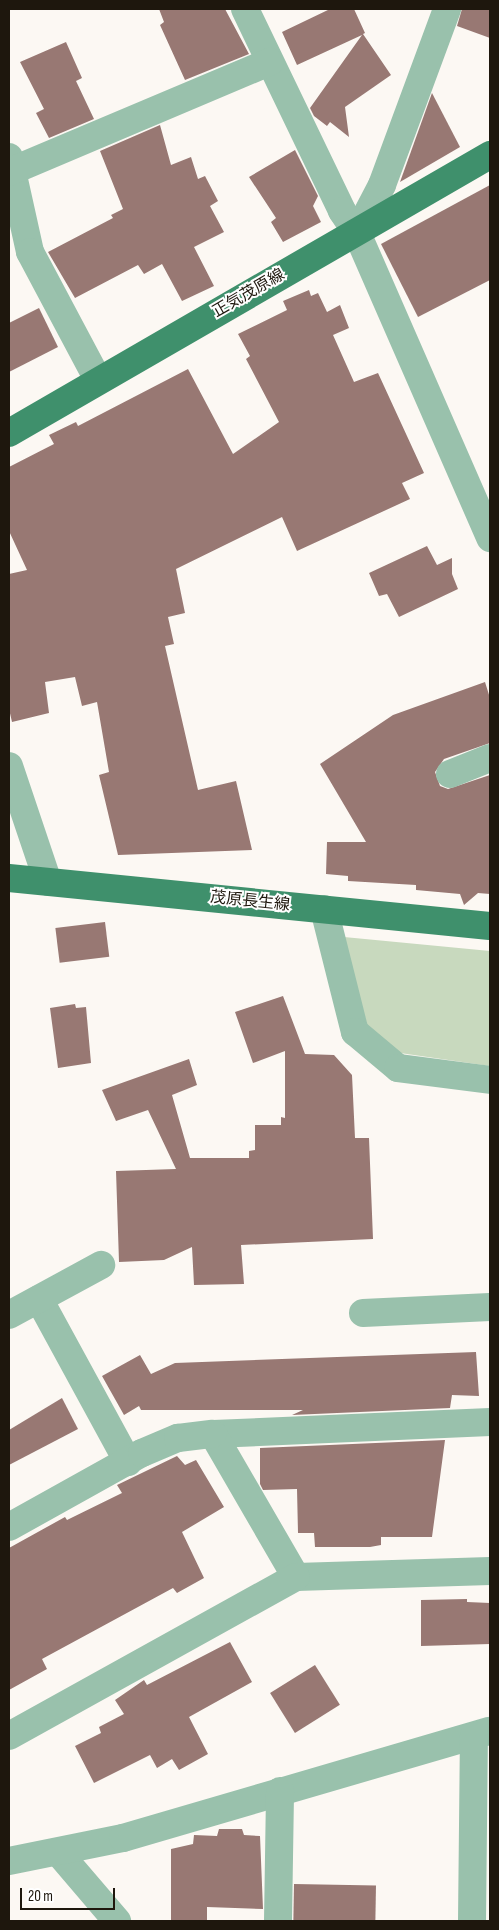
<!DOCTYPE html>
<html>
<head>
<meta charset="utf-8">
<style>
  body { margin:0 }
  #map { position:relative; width:499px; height:1930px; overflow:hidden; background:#fcf8f3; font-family:"Sofia Sans Condensed","Noto Sans JP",sans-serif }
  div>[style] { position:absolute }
  .green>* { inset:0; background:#c8d9be }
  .building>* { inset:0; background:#987873; transform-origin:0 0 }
  .minor>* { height:28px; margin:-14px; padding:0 14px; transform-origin:14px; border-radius:14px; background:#99c1ac }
  .major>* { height:28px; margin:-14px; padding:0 14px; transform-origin:14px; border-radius:14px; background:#3f906c }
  span { translate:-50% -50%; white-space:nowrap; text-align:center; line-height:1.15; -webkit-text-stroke:4px #fff; paint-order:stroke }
  .street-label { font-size:16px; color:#1e170d }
  .frame { position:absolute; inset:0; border:10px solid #1e170d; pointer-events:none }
  .scale { position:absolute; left:20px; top:1888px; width:95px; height:22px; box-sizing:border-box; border:2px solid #1e170d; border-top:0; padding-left:6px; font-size:15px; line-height:18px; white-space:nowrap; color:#1e170d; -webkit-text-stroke:4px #fff; paint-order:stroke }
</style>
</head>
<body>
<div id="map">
  <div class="green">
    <i style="clip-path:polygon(344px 937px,490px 951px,490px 1066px,400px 1053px,367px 1025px)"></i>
  </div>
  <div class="building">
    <i style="clip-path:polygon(159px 9px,225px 9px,249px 54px,185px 80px,160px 25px,164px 22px)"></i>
    <i style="clip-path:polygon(330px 9px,354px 9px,365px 33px,363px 34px,391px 75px,345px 107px,349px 137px,330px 122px,327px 126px,314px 116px,310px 108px,362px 35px,297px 65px,282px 32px)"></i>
    <i style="clip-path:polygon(462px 9px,490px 9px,490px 38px,457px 26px)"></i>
    <i style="clip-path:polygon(66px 42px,82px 78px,76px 81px,94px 119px,49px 138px,36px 113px,44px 109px,20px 62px)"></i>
    <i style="clip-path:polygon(432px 93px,460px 147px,400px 182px)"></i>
    <i style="clip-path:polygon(160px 125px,171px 165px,191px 157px,198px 179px,205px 176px,218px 201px,210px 206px,224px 232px,194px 247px,214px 286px,182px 301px,162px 264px,144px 274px,138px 265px,75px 298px,48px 252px,113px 218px,111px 215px,123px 209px,100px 151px)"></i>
    <i style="clip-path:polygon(295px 150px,318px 196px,313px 206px,321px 222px,283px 242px,271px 222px,276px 218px,249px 177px)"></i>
    <i style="clip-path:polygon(490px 185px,490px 280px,418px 317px,381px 244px)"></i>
    <i style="clip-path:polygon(309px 290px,311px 296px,318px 293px,327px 312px,340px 305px,349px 328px,333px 335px,354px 382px,378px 373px,424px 473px,402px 483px,410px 499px,297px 551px,282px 517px,176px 569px,185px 613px,168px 617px,174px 644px,165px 646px,198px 790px,236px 781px,252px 850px,118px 855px,99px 775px,109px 772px,97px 702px,82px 706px,75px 677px,45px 682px,49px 713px,12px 722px,9px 709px,9px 574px,27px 570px,9px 531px,9px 467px,54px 444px,49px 435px,76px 422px,78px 426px,188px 369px,233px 454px,279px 422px,246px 359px,250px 356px,238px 334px,287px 310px,283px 301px)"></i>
    <i style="clip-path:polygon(39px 308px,58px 347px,9px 372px,9px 323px)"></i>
    <i style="clip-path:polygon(427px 546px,437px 565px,452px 558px,452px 574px,458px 589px,399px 617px,387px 594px,379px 596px,369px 573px)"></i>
    <i style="clip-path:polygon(485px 682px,490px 698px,490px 743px,444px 759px,435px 772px,440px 786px,448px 789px,490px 775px,490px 894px,478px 893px,464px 905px,460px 894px,416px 890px,416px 885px,348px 881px,348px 876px,326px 874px,327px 842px,366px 842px,320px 764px,393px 715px)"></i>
    <i style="left:105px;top:922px;width:35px;height:50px;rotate:83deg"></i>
    <i style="clip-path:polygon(283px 996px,305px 1054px,334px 1055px,352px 1075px,355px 1138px,369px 1138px,373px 1239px,241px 1245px,244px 1284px,194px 1285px,192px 1247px,164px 1260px,119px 1262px,116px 1171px,176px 1169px,148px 1110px,116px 1121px,102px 1090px,189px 1059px,197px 1085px,172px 1095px,190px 1158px,249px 1158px,249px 1151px,255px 1150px,255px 1125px,281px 1125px,281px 1117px,285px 1118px,285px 1051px,253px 1063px,235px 1012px)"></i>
    <i style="clip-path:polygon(75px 1004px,76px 1008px,86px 1007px,91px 1063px,58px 1068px,50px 1008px)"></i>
    <i style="clip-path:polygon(476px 1352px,479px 1396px,452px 1395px,450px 1408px,292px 1415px,303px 1410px,141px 1410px,139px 1406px,124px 1415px,102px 1376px,140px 1355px,151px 1374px,175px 1363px)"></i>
    <i style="clip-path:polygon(62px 1398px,78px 1429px,9px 1465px,9px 1430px)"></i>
    <i style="clip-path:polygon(445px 1440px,432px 1537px,381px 1537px,381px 1545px,370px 1547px,315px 1547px,314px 1533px,298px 1533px,297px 1489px,263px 1490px,260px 1484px,260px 1448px)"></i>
    <i style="clip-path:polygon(177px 1456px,185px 1465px,196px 1460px,224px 1507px,182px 1532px,204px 1578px,177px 1593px,173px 1588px,42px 1659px,47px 1669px,9px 1690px,9px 1548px,65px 1517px,67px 1520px,122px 1493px,117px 1485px)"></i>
    <i style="clip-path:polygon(467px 1599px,467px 1602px,490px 1603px,490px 1644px,421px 1646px,421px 1600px)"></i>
    <i style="clip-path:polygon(230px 1642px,252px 1682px,189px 1717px,208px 1754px,179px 1770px,172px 1759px,157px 1768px,150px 1755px,94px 1783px,75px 1746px,101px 1733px,99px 1727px,124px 1714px,115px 1700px,144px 1680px,147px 1685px)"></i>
    <i style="left:315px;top:1665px;width:47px;height:53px;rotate:58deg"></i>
    <i style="clip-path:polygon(219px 1829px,242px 1829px,244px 1835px,260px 1836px,263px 1909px,207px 1907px,207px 1921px,171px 1921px,171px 1849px,193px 1844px,194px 1835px,217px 1836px)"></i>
    <i style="left:294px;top:1884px;width:82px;height:37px;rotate:1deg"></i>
  </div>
  <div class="minor">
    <i style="left:245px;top:9px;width:224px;rotate:64.3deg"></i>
    <i style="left:342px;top:211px;width:27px;rotate:56deg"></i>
    <i style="left:357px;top:233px;width:333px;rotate:66.4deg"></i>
    <i style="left:9px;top:157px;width:97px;rotate:77.5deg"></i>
    <i style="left:30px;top:252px;width:145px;rotate:62deg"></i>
    <i style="left:9px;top:172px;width:283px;rotate:-22.9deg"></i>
    <i style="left:357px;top:233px;width:54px;rotate:-62.5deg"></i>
    <i style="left:382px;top:185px;width:188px;rotate:-69.7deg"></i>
    <i style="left:9px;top:766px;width:122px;rotate:71.4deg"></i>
    <i style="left:450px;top:774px;width:43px;rotate:-21.8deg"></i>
    <i style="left:324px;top:909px;width:127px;rotate:75.9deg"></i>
    <i style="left:355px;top:1032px;width:56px;rotate:39.9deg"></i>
    <i style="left:398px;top:1068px;width:93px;rotate:7.4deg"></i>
    <i style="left:39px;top:1299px;width:186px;rotate:61.4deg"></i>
    <i style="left:363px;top:1313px;width:127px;rotate:-2.7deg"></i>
    <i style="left:9px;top:1315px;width:105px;rotate:-28.5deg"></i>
    <i style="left:490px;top:1422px;width:277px;rotate:177.5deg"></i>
    <i style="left:213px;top:1434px;width:165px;rotate:59.9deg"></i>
    <i style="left:296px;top:1577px;width:194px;rotate:-1.8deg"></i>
    <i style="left:9px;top:1527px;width:152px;rotate:-29.1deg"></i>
    <i style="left:142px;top:1453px;width:39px;rotate:-23deg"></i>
    <i style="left:178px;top:1438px;width:35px;rotate:-7deg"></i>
    <i style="left:9px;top:1736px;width:328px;rotate:-29deg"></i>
    <i style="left:58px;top:1852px;width:91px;rotate:49.5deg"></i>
    <i style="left:9px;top:1861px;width:116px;rotate:-11.4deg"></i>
    <i style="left:123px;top:1838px;width:382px;rotate:-16.3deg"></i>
    <i style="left:278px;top:1921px;width:130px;rotate:-89.1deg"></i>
    <i style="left:472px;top:1921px;width:185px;rotate:-89.4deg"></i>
  </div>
  <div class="major">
    <i style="left:9px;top:433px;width:556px;rotate:-30.03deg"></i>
    <i style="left:9px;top:878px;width:483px;rotate:5.7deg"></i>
  </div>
  <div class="street-label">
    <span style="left:249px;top:294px;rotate:-30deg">正気茂原線</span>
    <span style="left:250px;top:902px;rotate:6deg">茂原長生線</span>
  </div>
  <div class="frame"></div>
  <div class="scale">20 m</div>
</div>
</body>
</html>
